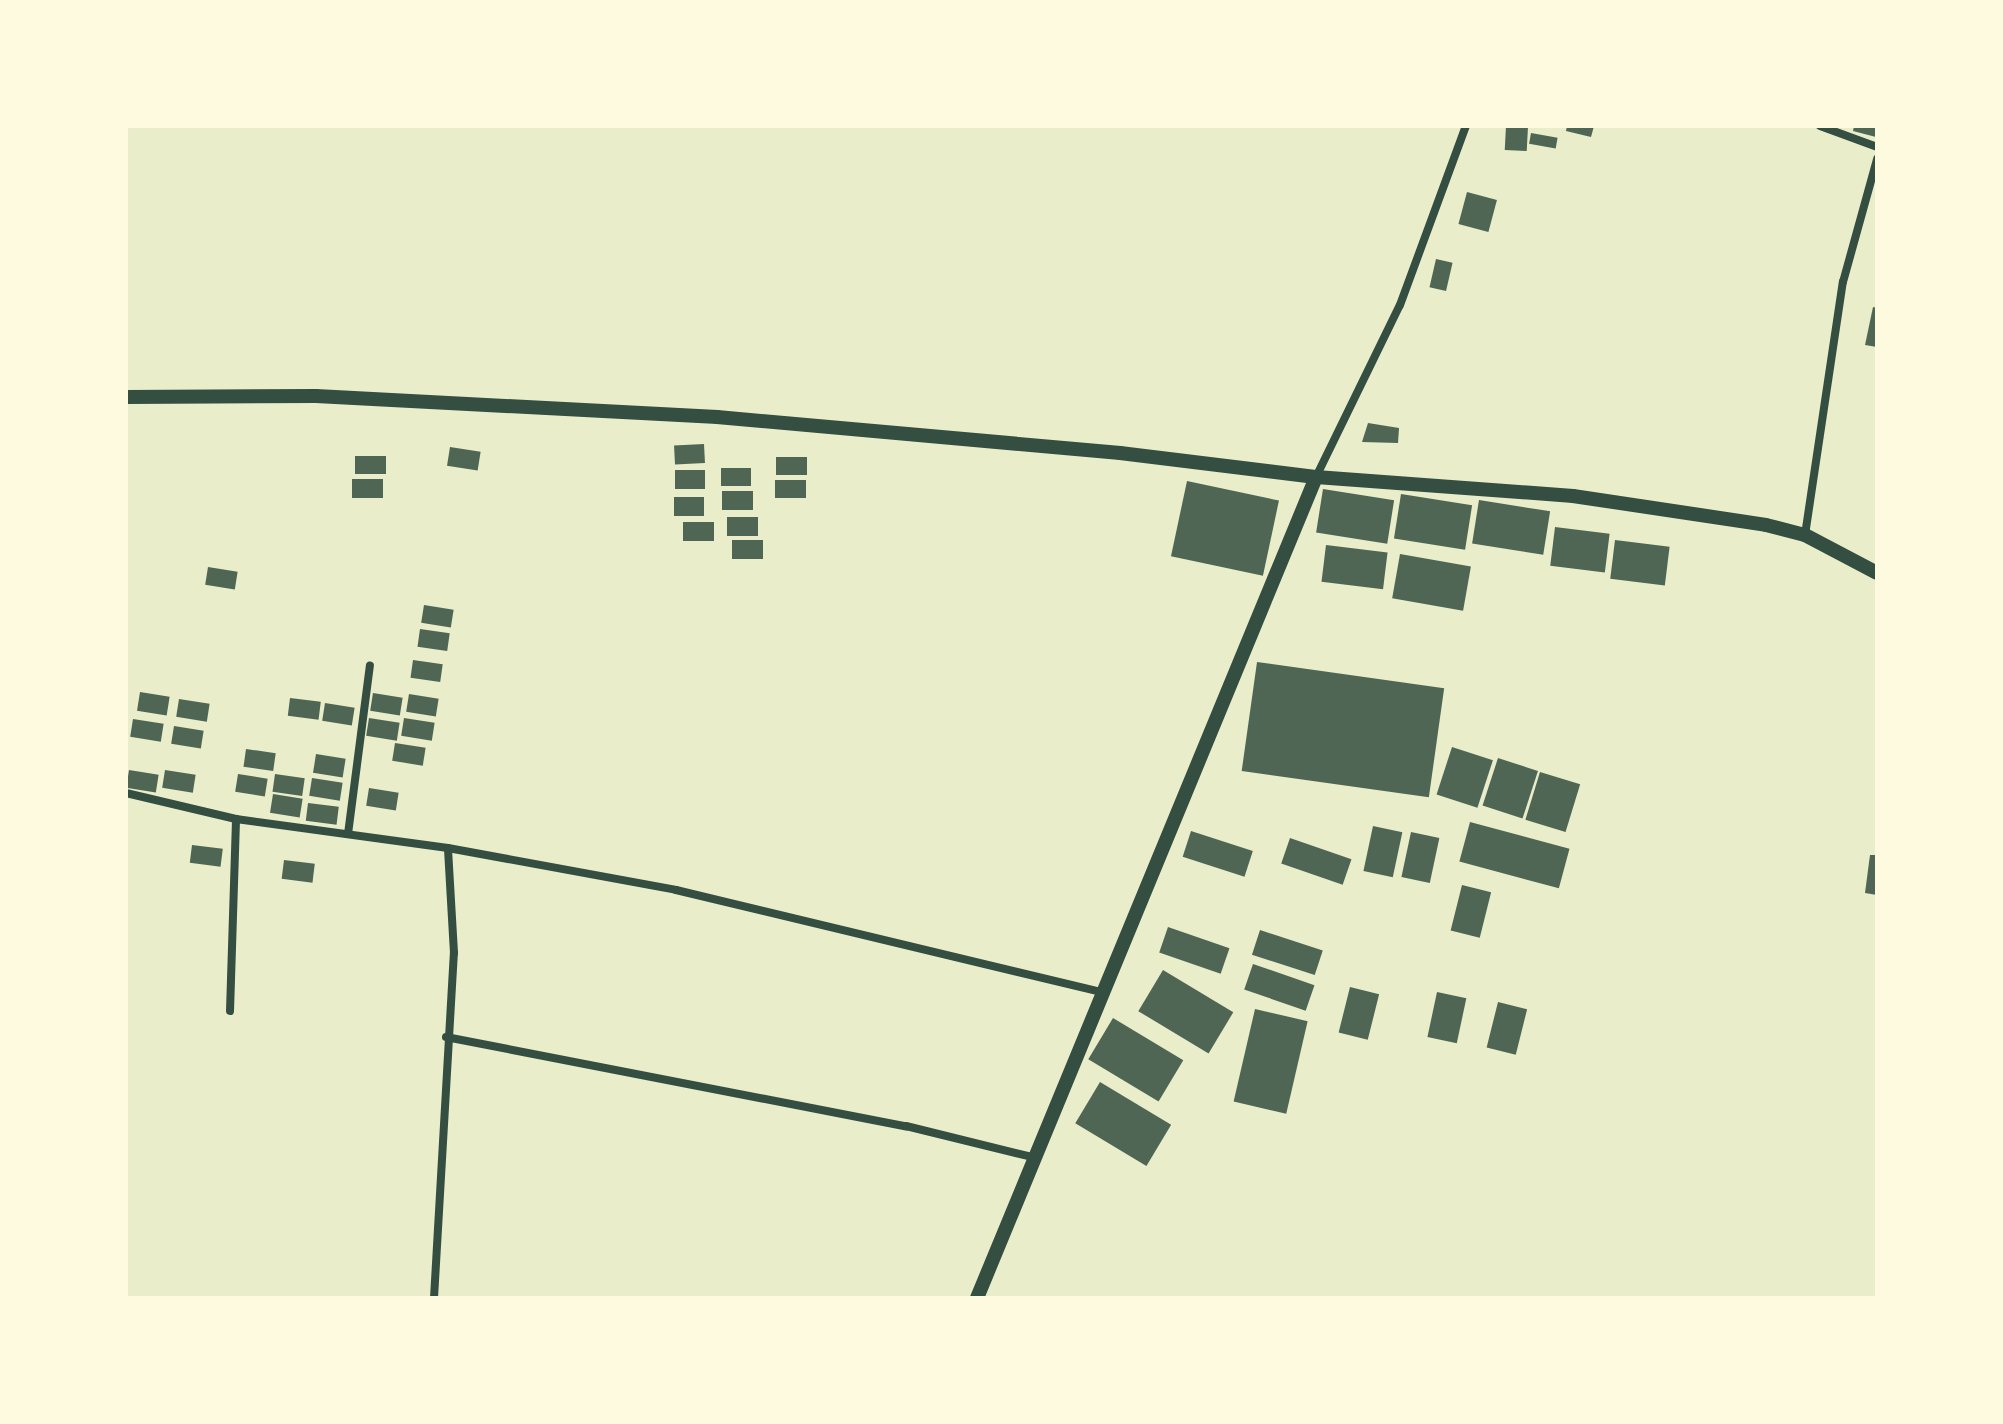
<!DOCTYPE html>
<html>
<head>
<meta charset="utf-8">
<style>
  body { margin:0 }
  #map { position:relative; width:2003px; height:1424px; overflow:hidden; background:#e9edc9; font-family:Lora,serif }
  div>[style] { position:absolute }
  .building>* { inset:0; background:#4f6655; transform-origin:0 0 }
  .minor>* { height:8px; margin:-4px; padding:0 4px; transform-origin:4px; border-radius:4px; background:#344e41 }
  .tertiary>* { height:14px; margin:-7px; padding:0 7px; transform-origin:7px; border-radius:7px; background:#344e41 }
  span { translate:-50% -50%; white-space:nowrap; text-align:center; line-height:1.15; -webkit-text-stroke:6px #fefae0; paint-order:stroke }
  .frame { position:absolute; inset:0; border:128px solid #fefae0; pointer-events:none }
</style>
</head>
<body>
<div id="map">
  <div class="building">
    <i style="left:1506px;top:126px;width:22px;height:24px;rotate:3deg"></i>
    <i style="clip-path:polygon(1567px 126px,1594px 126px,1591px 137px,1566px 131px)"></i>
    <i style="clip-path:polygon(1854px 126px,1877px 126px,1876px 137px,1853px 131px)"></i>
    <i style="left:1531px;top:133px;width:27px;height:11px;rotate:10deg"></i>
    <i style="left:1467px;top:192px;width:31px;height:33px;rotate:15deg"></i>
    <i style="left:1436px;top:259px;width:17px;height:29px;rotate:13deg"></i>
    <i style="clip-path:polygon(1873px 307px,1877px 308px,1877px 347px,1865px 345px)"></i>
    <i style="clip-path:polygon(1368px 423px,1399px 428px,1398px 443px,1362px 442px)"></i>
    <i style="left:704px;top:444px;width:19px;height:30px;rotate:87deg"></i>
    <i style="left:450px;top:447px;width:31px;height:19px;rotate:9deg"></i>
    <i style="left:355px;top:456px;width:31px;height:18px"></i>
    <i style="left:807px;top:457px;width:18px;height:31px;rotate:90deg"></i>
    <i style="left:721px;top:468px;width:30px;height:18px"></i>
    <i style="left:675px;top:470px;width:30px;height:19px"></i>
    <i style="left:383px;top:479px;width:19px;height:31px;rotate:90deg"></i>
    <i style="left:806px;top:480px;width:18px;height:31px;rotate:90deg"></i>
    <i style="left:1187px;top:481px;width:94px;height:77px;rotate:12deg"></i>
    <i style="left:1323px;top:489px;width:72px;height:44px;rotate:9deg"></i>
    <i style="left:722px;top:491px;width:31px;height:19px"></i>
    <i style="left:1401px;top:494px;width:72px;height:45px;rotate:9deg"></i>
    <i style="left:674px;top:497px;width:30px;height:19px"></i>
    <i style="left:1479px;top:500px;width:72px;height:44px;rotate:9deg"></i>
    <i style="left:727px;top:517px;width:31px;height:19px"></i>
    <i style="left:714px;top:522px;width:19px;height:31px;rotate:90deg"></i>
    <i style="left:1555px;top:527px;width:55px;height:39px;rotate:7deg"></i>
    <i style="left:763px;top:540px;width:19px;height:31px;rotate:90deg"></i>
    <i style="left:1615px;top:540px;width:55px;height:39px;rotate:7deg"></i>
    <i style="left:1326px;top:545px;width:62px;height:37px;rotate:7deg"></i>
    <i style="left:1400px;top:554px;width:72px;height:45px;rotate:10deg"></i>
    <i style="left:208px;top:567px;width:30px;height:18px;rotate:9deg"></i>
    <i style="left:424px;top:605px;width:30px;height:18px;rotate:9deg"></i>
    <i style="left:420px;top:629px;width:30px;height:18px;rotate:8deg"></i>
    <i style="left:413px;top:660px;width:30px;height:18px;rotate:8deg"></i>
    <i style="left:1257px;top:662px;width:189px;height:110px;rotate:8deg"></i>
    <i style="left:140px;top:692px;width:30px;height:19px;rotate:9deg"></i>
    <i style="left:373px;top:693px;width:30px;height:18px;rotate:9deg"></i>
    <i style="left:409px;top:694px;width:30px;height:18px;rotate:9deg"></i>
    <i style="left:290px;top:698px;width:31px;height:18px;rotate:7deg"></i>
    <i style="left:179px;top:699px;width:31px;height:18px;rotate:9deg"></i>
    <i style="left:325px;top:703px;width:30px;height:18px;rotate:9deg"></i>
    <i style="left:369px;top:718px;width:31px;height:18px;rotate:9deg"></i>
    <i style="left:404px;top:718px;width:31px;height:18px;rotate:9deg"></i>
    <i style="left:133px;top:719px;width:31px;height:18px;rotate:9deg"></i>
    <i style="left:174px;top:726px;width:30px;height:18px;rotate:9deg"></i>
    <i style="left:395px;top:743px;width:31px;height:18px;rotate:9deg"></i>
    <i style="left:1452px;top:747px;width:43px;height:50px;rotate:18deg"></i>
    <i style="left:246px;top:749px;width:30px;height:18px;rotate:8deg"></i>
    <i style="left:316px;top:754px;width:30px;height:19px;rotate:9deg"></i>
    <i style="left:1498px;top:758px;width:42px;height:50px;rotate:18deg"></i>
    <i style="left:129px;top:770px;width:30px;height:18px;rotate:9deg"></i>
    <i style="left:165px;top:770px;width:31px;height:18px;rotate:9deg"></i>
    <i style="left:1540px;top:772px;width:42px;height:50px;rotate:17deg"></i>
    <i style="left:238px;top:774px;width:30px;height:18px;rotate:9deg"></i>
    <i style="left:275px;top:774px;width:30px;height:18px;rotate:8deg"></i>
    <i style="left:312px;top:778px;width:31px;height:18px;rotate:9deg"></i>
    <i style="left:369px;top:788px;width:30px;height:18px;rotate:9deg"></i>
    <i style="left:273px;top:794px;width:30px;height:19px;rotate:9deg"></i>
    <i style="left:308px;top:803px;width:31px;height:18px;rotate:7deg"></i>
    <i style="left:1470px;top:822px;width:103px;height:41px;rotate:15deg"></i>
    <i style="left:1373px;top:826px;width:30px;height:46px;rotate:12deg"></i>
    <i style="left:1191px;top:831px;width:65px;height:27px;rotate:18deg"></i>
    <i style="left:1411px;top:832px;width:29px;height:46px;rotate:12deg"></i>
    <i style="left:1290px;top:838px;width:65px;height:27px;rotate:19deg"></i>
    <i style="left:192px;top:845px;width:31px;height:18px;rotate:7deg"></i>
    <i style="clip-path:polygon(1870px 855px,1877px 855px,1877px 895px,1865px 893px)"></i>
    <i style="left:284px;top:860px;width:31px;height:19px;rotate:7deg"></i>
    <i style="left:1462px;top:885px;width:30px;height:47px;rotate:14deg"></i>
    <i style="left:1168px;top:927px;width:65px;height:27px;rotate:19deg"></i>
    <i style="left:1260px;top:930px;width:66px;height:26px;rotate:18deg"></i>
    <i style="left:1253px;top:964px;width:65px;height:27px;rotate:19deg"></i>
    <i style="left:1163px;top:970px;width:82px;height:48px;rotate:31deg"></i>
    <i style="left:1350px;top:987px;width:30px;height:47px;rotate:14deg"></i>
    <i style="left:1437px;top:992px;width:30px;height:46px;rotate:12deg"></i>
    <i style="left:1498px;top:1002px;width:30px;height:47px;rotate:14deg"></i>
    <i style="left:1255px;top:1009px;width:54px;height:95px;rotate:13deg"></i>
    <i style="left:1113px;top:1018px;width:82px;height:48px;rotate:31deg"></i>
    <i style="left:1100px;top:1082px;width:83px;height:48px;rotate:31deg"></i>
  </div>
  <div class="minor">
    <i style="left:1820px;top:126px;width:61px;rotate:20.2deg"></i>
    <i style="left:1316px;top:477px;width:191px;rotate:-64deg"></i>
    <i style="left:1400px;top:305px;width:191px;rotate:-69.8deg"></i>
    <i style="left:1805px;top:535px;width:256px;rotate:-81.5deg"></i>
    <i style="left:1843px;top:282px;width:128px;rotate:-74.5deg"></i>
    <i style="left:126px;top:793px;width:113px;rotate:13.3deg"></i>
    <i style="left:236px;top:819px;width:214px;rotate:7.8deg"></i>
    <i style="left:448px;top:848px;width:232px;rotate:10.4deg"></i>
    <i style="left:676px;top:890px;width:440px;rotate:13.5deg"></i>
    <i style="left:348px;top:834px;width:170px;rotate:-82.6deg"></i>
    <i style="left:230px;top:1011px;width:192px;rotate:-88.2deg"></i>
    <i style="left:446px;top:1037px;width:469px;rotate:11deg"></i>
    <i style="left:906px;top:1126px;width:134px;rotate:13.8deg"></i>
    <i style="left:434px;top:1298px;width:346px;rotate:-86.7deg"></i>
    <i style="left:454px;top:953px;width:105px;rotate:-93.3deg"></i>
  </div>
  <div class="tertiary">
    <i style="left:126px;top:397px;width:190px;rotate:-0.3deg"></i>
    <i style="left:316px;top:396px;width:402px;rotate:3deg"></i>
    <i style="left:717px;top:417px;width:405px;rotate:5.1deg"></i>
    <i style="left:1120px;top:453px;width:197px;rotate:7deg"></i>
    <i style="left:1316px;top:477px;width:258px;rotate:4.2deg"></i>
    <i style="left:1573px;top:496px;width:195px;rotate:8.5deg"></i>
    <i style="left:1766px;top:525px;width:40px;rotate:14.4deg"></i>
    <i style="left:1805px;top:535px;width:81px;rotate:27.8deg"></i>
    <i style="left:977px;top:1298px;width:888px;rotate:-67.56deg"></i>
  </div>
  <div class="frame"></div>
</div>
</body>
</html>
